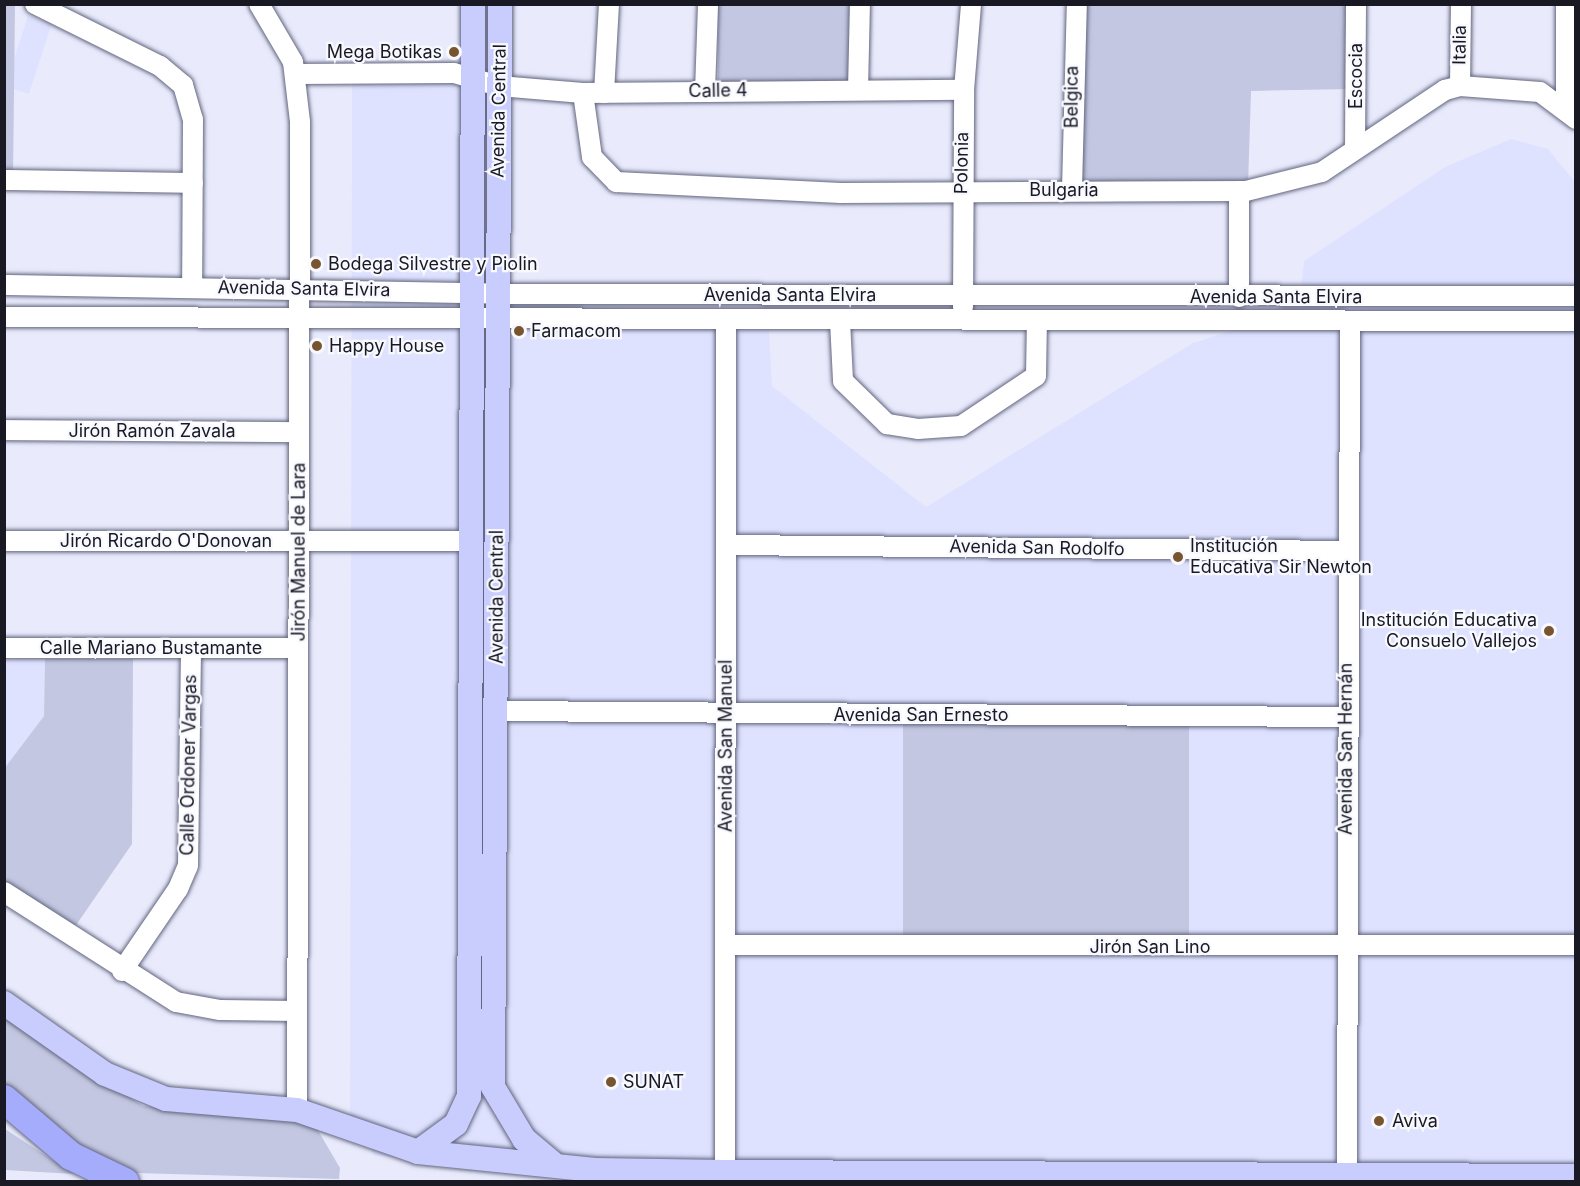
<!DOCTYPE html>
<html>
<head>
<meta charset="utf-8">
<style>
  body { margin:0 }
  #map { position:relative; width:1580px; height:1186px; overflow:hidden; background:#e9ebfd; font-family:Inter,sans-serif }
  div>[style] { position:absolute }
  .built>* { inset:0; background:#dee2ff; transform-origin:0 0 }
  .green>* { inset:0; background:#c3c7e1; transform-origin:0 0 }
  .roads { filter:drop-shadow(0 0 2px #62657e) drop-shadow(0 0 2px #62657e) }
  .minor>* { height:20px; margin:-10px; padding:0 10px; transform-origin:10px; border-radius:10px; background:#fff }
  .major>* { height:24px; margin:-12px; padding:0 12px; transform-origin:12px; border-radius:12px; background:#c9cdfd }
  .highway>* { height:28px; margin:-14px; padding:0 14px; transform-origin:14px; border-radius:14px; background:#a5acfb }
  .dots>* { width:16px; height:16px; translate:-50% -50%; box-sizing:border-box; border:3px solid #f8f9ff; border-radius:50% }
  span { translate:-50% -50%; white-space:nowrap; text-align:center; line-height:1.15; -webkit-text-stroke:4.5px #f8f9ff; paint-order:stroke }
  .street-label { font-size:18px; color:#181923 }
  .poi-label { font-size:18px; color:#181923 }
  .right { translate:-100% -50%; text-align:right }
  .left { translate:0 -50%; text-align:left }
  .frame { position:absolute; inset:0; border:6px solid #181923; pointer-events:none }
</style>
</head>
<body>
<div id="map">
  <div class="built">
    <i style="left:28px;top:16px;width:25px;height:74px;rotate:18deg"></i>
    <i style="clip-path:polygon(352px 79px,458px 80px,485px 94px,485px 304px,768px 314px,772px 386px,926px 507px,1193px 343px,1299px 309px,1304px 261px,1445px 167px,1511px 139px,1548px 149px,1575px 182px,1575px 1181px,585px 1178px,374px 1155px,350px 1114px)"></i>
    <i style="clip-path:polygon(45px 659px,44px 716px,5px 769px,5px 660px)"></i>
  </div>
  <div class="green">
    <i style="clip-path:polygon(5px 5px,15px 5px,13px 178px,5px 178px)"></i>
    <i style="left:718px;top:5px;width:138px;height:79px"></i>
    <i style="clip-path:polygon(1084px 5px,1352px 5px,1350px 89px,1251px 91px,1248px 186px,1078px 182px)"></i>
    <i style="clip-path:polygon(45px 659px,133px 659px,132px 844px,72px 931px,5px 884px,4px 769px,44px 716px)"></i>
    <i style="left:903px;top:724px;width:286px;height:213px"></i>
    <i style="clip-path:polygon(4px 1014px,143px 1106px,298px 1118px,316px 1127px,340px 1168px,339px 1179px,136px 1173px,87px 1154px,25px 1112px,5px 1083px)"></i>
    <i style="clip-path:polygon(5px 1129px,74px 1174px,5px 1170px)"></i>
  </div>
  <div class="roads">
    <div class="minor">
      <i style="left:35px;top:4px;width:140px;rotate:26.4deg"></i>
      <i style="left:160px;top:66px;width:30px;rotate:40deg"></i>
      <i style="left:183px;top:85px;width:35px;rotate:74deg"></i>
      <i style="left:193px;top:119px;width:168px;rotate:90.3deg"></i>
      <i style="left:259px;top:4px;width:67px;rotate:59.6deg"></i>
      <i style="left:293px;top:62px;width:60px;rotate:83.3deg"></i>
      <i style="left:300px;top:122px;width:988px;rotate:90.17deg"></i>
      <i style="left:296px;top:74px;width:158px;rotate:-0.4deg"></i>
      <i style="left:454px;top:73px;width:47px;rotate:16.1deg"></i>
      <i style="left:499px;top:86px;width:84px;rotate:4.8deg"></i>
      <i style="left:583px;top:93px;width:381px;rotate:-0.5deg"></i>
      <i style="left:1460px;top:86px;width:82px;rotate:-89.3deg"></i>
      <i style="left:858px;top:90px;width:86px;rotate:-88.7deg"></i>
      <i style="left:705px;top:91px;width:87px;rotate:-88deg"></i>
      <i style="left:583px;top:93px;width:65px;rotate:82deg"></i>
      <i style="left:592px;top:157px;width:35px;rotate:46deg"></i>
      <i style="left:616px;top:182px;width:225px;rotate:2.8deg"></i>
      <i style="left:841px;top:193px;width:405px;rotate:-0.3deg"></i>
      <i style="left:1246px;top:191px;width:78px;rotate:-14deg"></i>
      <i style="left:1322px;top:172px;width:148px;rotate:-33.7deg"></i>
      <i style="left:1445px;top:90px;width:16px;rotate:-15deg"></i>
      <i style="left:1460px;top:86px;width:80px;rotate:4.3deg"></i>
      <i style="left:1540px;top:92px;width:45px;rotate:36.9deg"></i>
      <i style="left:604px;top:93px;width:89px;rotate:-86.8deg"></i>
      <i style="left:1566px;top:108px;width:104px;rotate:-90deg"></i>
      <i style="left:1355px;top:148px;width:144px;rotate:-89.6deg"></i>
      <i style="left:4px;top:180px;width:189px;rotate:0.9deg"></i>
      <i style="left:1072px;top:189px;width:185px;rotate:-88.5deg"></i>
      <i style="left:4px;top:285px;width:492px;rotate:1deg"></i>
      <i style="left:496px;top:294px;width:1080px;rotate:0.11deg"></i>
      <i style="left:1239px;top:297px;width:105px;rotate:-90deg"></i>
      <i style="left:963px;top:307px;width:217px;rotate:-89.7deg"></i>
      <i style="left:964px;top:90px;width:86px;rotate:-85.3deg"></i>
      <i style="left:4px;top:317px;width:1572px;rotate:0.15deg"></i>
      <i style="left:840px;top:321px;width:60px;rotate:87.1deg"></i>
      <i style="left:843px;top:381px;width:62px;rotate:44.3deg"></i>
      <i style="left:887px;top:424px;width:31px;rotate:9deg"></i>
      <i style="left:918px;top:429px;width:43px;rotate:-4deg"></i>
      <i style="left:961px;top:426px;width:90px;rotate:-33.7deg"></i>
      <i style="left:1036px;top:376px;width:55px;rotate:-89deg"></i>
      <i style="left:4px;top:430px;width:295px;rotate:0.4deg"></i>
      <i style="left:4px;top:541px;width:468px"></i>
      <i style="left:726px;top:545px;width:622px;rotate:0.55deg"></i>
      <i style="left:4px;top:648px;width:294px"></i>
      <i style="left:497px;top:711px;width:848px;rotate:0.41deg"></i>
      <i style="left:4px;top:892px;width:204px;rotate:32.6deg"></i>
      <i style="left:176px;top:1002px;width:45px;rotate:10.3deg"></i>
      <i style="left:220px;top:1010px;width:77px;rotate:0.7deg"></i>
      <i style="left:725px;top:945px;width:851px"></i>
      <i style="left:122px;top:971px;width:99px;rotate:-55.7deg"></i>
      <i style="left:178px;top:889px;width:25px;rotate:-67deg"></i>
      <i style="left:188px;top:866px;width:218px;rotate:-89.2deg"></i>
      <i style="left:725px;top:1172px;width:852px;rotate:-89.93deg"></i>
      <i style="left:1347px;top:1175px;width:852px;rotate:-89.8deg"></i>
    </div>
    <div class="major">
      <i style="left:500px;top:4px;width:1083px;rotate:90.37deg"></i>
      <i style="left:493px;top:1087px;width:61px;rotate:59.2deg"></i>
      <i style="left:524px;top:1139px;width:40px;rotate:40deg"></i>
      <i style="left:4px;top:1003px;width:123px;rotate:35.1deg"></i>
      <i style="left:105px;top:1074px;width:66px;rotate:22.3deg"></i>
      <i style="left:166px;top:1099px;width:131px;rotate:4.8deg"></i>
      <i style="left:297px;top:1110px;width:128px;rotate:19.1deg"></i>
      <i style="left:418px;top:1152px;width:178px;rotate:5.8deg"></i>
      <i style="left:595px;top:1170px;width:130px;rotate:0.9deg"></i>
      <i style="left:725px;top:1172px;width:851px;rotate:0.27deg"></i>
      <i style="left:418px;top:1152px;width:47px;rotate:-36.4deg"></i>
      <i style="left:456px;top:1124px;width:31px;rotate:-65deg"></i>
      <i style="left:469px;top:1096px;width:1092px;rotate:-89.79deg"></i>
    </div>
    <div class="highway">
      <i style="left:4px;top:1099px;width:88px;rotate:40.4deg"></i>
      <i style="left:71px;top:1156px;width:60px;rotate:25.7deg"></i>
    </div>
  </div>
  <div class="dots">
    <i style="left:454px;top:52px;background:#78552e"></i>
    <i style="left:316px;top:264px;background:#78552e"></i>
    <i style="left:519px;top:331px;background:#78552e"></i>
    <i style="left:317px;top:346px;background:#78552e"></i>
    <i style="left:1178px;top:557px;background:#78552e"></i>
    <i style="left:1549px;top:631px;background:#78552e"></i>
    <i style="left:611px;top:1082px;background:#78552e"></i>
    <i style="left:1379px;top:1121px;background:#78552e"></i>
  </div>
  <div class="street-label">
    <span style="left:1460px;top:45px;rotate:-89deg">Italia</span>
    <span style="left:1356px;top:76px;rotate:-90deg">Escocia</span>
    <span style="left:718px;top:91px;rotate:-1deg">Calle 4</span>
    <span style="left:1072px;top:97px;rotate:-90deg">Belgica</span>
    <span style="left:499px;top:111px;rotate:-89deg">Avenida Central</span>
    <span style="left:962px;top:163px;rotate:-89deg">Polonia</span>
    <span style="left:1064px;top:190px">Bulgaria</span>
    <span style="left:304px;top:289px;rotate:1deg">Avenida Santa Elvira</span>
    <span style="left:790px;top:295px">Avenida Santa Elvira</span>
    <span style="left:1276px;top:297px">Avenida Santa Elvira</span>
    <span style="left:152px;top:431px">Jirón Ramón Zavala</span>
    <span style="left:166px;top:541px">Jirón Ricardo O'Donovan</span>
    <span style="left:1037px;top:548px;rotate:1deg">Avenida San Rodolfo</span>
    <span style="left:299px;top:552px;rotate:-90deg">Jirón Manuel de Lara</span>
    <span style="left:497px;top:597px;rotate:-90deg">Avenida Central</span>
    <span style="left:151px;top:648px">Calle Mariano Bustamante</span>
    <span style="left:921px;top:715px">Avenida San Ernesto</span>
    <span style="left:726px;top:746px;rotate:-90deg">Avenida San Manuel</span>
    <span style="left:1346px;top:749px;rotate:-90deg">Avenida San Hernán</span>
    <span style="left:189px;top:765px;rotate:-89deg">Calle Ordoner Vargas</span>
    <span style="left:1150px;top:947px">Jirón San Lino</span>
  </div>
  <div class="poi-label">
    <span class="right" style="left:442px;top:52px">Mega Botikas</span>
    <span class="left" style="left:328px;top:264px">Bodega Silvestre y Piolin</span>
    <span class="left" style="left:531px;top:331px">Farmacom</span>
    <span class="left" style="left:329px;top:346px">Happy House</span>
    <span class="left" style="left:1190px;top:557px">Institución<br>Educativa Sir Newton</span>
    <span class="right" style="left:1537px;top:631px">Institución Educativa<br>Consuelo Vallejos</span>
    <span class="left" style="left:623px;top:1082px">SUNAT</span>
    <span class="left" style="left:1392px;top:1121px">Aviva</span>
  </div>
  <div class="frame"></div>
</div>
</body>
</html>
